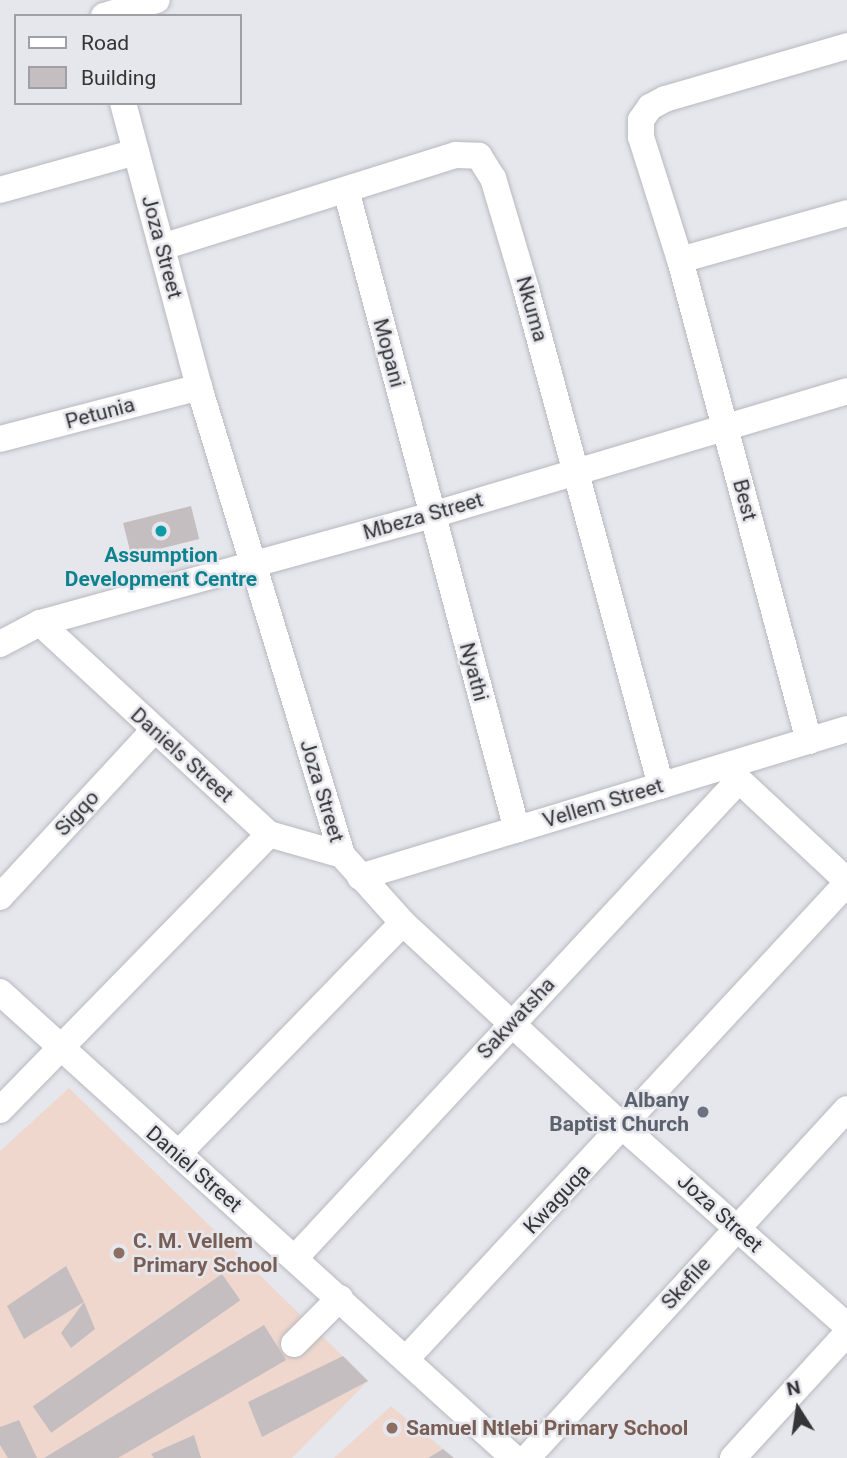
<!DOCTYPE html>
<html>
<head>
<meta charset="utf-8">
<style>
  body { margin:0 }
  #map { position:relative; width:847px; height:1458px; overflow:hidden; background:#e6e6ed; font-family:Roboto,sans-serif }
  div>[style] { position:absolute }
  .education>* { inset:0; background:#efd7cd }
  .building>* { inset:0; background:#c5bec0; transform-origin:0 0 }
  .roads { filter:drop-shadow(0 0 2px #b8b8bf) drop-shadow(0 0 2px #b8b8bf) }
  .minor>* { height:26px; margin:-13px; padding:0 13px; transform-origin:13px; border-radius:13px; background:#fff }
  .dots>* { width:19px; height:19px; translate:-50% -50%; box-sizing:border-box; border:4px solid #e6e6ed; border-radius:50% }
  span { translate:-50% -50%; white-space:nowrap; text-align:center; line-height:1.15; -webkit-text-stroke:5px #e6e6ed; paint-order:stroke }
  .street-label { font-size:21px; color:#353538 }
  .culture-label { font-size:21px; color:#0d838f; font-weight:700 }
  .worship-label { font-size:21px; color:#5b616d; font-weight:700 }
  .right { translate:-100% -50%; text-align:right }
  .education-label { font-size:21px; color:#785e54; font-weight:700 }
  .left { translate:0 -50%; text-align:left }
  .legend { position:absolute; left:14px; top:14px; width:228px; height:91px; box-sizing:border-box; background:#e6e6ed; border:2px solid #9f9fa5; margin:0; padding:9px 12px; list-style:none; font-size:21px; color:#353538 }
  .legend li { display:flex; align-items:center; gap:14px; height:35px }
  .legend b { width:35px; border:2px solid #9f9fa5 }
  .north { position:absolute; left:763px; top:1374px; width:70px; height:70px; -webkit-text-stroke:5px #e6e6ed; paint-order:stroke; rotate:348deg; font-size:19px; font-weight:700; line-height:28px; text-align:center; color:#353538 }
  .north::after { content:''; display:block; margin:auto; width:24px; height:32px; background:#353538; clip-path:polygon(50% 0,100% 100%,50% 72%,0 100%) }
</style>
</head>
<body>
<div id="map">
  <div class="education">
    <i style="clip-path:polygon(69px 1088px,368px 1381px,292px 1458px,0 1458px,0 1151px)"></i>
    <i style="clip-path:polygon(391px 1406px,454px 1458px,334px 1458px)"></i>
  </div>
  <div class="building">
    <i style="left:191px;top:506px;width:34px;height:70px;rotate:76deg"></i>
    <i style="clip-path:polygon(66px 1266px,84px 1302px,24px 1339px,7px 1306px)"></i>
    <i style="left:222px;top:1274px;width:32px;height:231px;rotate:55deg"></i>
    <i style="clip-path:polygon(84px 1302px,95px 1329px,71px 1348px,61px 1333px)"></i>
    <i style="clip-path:polygon(264px 1325px,286px 1360px,118px 1458px,44px 1458px)"></i>
    <i style="clip-path:polygon(343px 1356px,368px 1381px,262px 1437px,248px 1402px)"></i>
    <i style="clip-path:polygon(19px 1420px,37px 1458px,8px 1458px,0 1445px,0 1427px)"></i>
    <i style="clip-path:polygon(194px 1435px,201px 1458px,154px 1458px,151px 1454px)"></i>
    <i style="clip-path:polygon(443px 1449px,454px 1458px,428px 1458px)"></i>
  </div>
  <div class="roads">
    <div class="minor">
      <i style="left:104px;top:16px;width:55px;rotate:-16.8deg"></i>
      <i style="left:123px;top:103px;width:294px;rotate:75deg"></i>
      <i style="left:199px;top:387px;width:489px;rotate:73deg"></i>
      <i style="left:342px;top:855px;width:91px;rotate:48.1deg"></i>
      <i style="left:403px;top:923px;width:301px;rotate:42.8deg"></i>
      <i style="left:624px;top:1128px;width:298px;rotate:41.6deg"></i>
      <i style="left:0;top:190px;width:141px;rotate:-15.6deg"></i>
      <i style="left:346px;top:190px;width:662px;rotate:75.04deg"></i>
      <i style="left:162px;top:247px;width:308px;rotate:-17.4deg"></i>
      <i style="left:456px;top:155px;width:23px;rotate:2deg"></i>
      <i style="left:479px;top:156px;width:26px;rotate:58deg"></i>
      <i style="left:493px;top:178px;width:116px;rotate:73.4deg"></i>
      <i style="left:526px;top:289px;width:515px;rotate:74.8deg"></i>
      <i style="left:680px;top:260px;width:173px;rotate:-15.7deg"></i>
      <i style="left:0;top:439px;width:206px;rotate:-14.6deg"></i>
      <i style="left:40px;top:623px;width:311px;rotate:42.7deg"></i>
      <i style="left:269px;top:834px;width:76px;rotate:16deg"></i>
      <i style="left:0;top:644px;width:45px;rotate:-27.7deg"></i>
      <i style="left:40px;top:623px;width:407px;rotate:-15.4deg"></i>
      <i style="left:432px;top:515px;width:433px;rotate:-16.6deg"></i>
      <i style="left:809px;top:741px;width:498px;rotate:-105deg"></i>
      <i style="left:680px;top:260px;width:129px;rotate:-107.6deg"></i>
      <i style="left:641px;top:137px;width:17px;rotate:-90deg"></i>
      <i style="left:641px;top:120px;width:16px;rotate:-55deg"></i>
      <i style="left:650px;top:107px;width:17px;rotate:-28deg"></i>
      <i style="left:665px;top:99px;width:190px;rotate:-16.2deg"></i>
      <i style="left:726px;top:768px;width:166px;rotate:43deg"></i>
      <i style="left:360px;top:877px;width:509px;rotate:-16.9deg"></i>
      <i style="left:0;top:897px;width:227px;rotate:-47.3deg"></i>
      <i style="left:0;top:992px;width:694px;rotate:42.2deg"></i>
      <i style="left:0;top:1110px;width:385px;rotate:-45.7deg"></i>
      <i style="left:178px;top:1154px;width:322px;rotate:-45.8deg"></i>
      <i style="left:295px;top:1258px;width:652px;rotate:-47.11deg"></i>
      <i style="left:294px;top:1344px;width:65px;rotate:-45deg"></i>
      <i style="left:407px;top:1358px;width:647px;rotate:-47.19deg"></i>
      <i style="left:527px;top:1458px;width:473px;rotate:-47.5deg"></i>
      <i style="left:733px;top:1458px;width:169px;rotate:-47.6deg"></i>
    </div>
  </div>
  <div class="dots">
    <i style="left:161px;top:531px;background:#0f9aa8"></i>
    <i style="left:703px;top:1112px;background:#6b7280"></i>
    <i style="left:119px;top:1253px;background:#8d6e63"></i>
    <i style="left:392px;top:1428px;background:#8d6e63"></i>
  </div>
  <div class="street-label">
    <span style="left:162px;top:247px;rotate:75deg">Joza Street</span>
    <span style="left:532px;top:309px;rotate:74deg">Nkuma</span>
    <span style="left:389px;top:353px;rotate:75deg">Mopani</span>
    <span style="left:100px;top:413px;rotate:-15deg">Petunia</span>
    <span style="left:745px;top:500px;rotate:75deg">Best</span>
    <span style="left:423px;top:516px;rotate:-16deg">Mbeza Street</span>
    <span style="left:474px;top:672px;rotate:75deg">Nyathi</span>
    <span style="left:182px;top:755px;rotate:42deg">Daniels Street</span>
    <span style="left:322px;top:791px;rotate:73deg">Joza Street</span>
    <span style="left:603px;top:803px;rotate:-17deg">Vellem Street</span>
    <span style="left:77px;top:813px;rotate:-47deg">Sigqo</span>
    <span style="left:516px;top:1018px;rotate:-47deg">Sakwatsha</span>
    <span style="left:194px;top:1169px;rotate:41deg">Daniel Street</span>
    <span style="left:557px;top:1199px;rotate:-47deg">Kwaguqa</span>
    <span style="left:720px;top:1213px;rotate:42deg">Joza Street</span>
    <span style="left:686px;top:1283px;rotate:-48deg">Skefile</span>
  </div>
  <div class="culture-label">
    <span style="left:161px;top:567px">Assumption<br>Development Centre</span>
  </div>
  <div class="worship-label">
    <span class="right" style="left:689px;top:1112px">Albany<br>Baptist Church</span>
  </div>
  <div class="education-label">
    <span class="left" style="left:133px;top:1253px">C. M. Vellem<br>Primary School</span>
    <span class="left" style="left:406px;top:1428px">Samuel Ntlebi Primary School</span>
  </div>
  <ul class="legend">
  <li><b style="height:9px;background:#fff"></b>Road</li>
  <li><b style="height:19px;background:#c5bec0"></b>Building</li>
  </ul>
  <div class="north">N</div>
</div>
</body>
</html>
